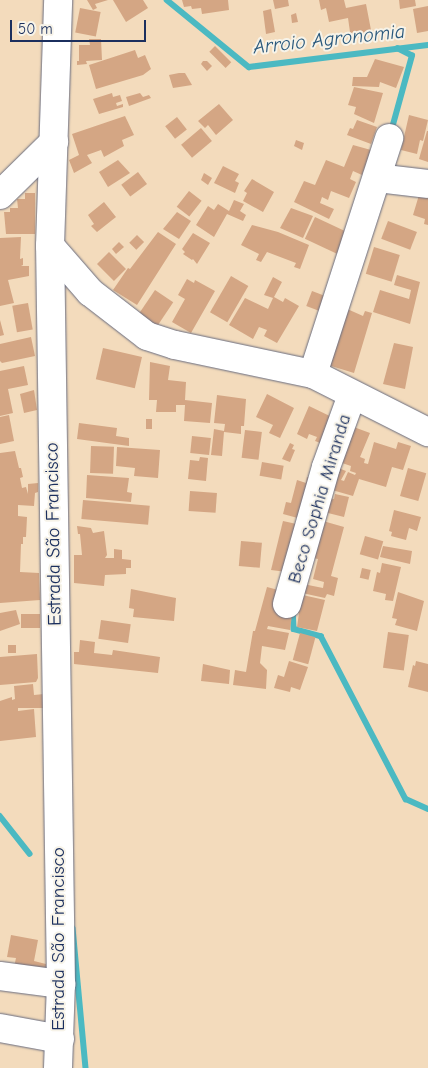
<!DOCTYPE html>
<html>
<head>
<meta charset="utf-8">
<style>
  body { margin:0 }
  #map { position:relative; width:428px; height:1068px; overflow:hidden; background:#f3dbbc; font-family:"Comic Neue",sans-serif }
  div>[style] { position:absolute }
  .stream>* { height:5.5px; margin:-2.75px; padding:0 2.75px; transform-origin:2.75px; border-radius:2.75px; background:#4bb9c2 }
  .building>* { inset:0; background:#d4a684; transform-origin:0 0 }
  .roads { filter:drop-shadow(0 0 1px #676b7f) drop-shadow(0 0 1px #676b7f) }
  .minor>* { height:28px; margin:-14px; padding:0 14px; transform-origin:14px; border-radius:14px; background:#fff }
  .major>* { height:28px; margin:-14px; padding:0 14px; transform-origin:14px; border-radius:14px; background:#fff }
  span { translate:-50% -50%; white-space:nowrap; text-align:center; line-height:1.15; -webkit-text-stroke:4px #f7f3e8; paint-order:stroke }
  .street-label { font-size:19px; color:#1b2f5e }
  .water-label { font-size:20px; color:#29587c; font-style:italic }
  .scale { position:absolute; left:10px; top:20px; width:136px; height:22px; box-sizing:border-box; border:2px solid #1b2f5e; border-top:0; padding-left:6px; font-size:15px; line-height:18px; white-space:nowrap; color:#1b2f5e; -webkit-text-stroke:4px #f7f3e8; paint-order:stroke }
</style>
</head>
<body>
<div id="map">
  <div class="stream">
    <i style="left:167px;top:0;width:106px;rotate:39.3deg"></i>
    <i style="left:249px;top:67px;width:180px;rotate:-7deg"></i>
    <i style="left:391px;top:132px;width:79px;rotate:-74.6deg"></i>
    <i style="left:412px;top:56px;width:16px;rotate:-153deg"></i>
    <i style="left:293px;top:609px;width:20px;rotate:87deg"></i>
    <i style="left:294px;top:629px;width:28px;rotate:15deg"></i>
    <i style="left:321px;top:636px;width:184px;rotate:62.5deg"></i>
    <i style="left:406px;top:799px;width:24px;rotate:24deg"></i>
    <i style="left:0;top:816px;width:48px;rotate:51.7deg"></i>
    <i style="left:73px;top:928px;width:141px;rotate:84.7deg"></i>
  </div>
  <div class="building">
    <i style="clip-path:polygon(87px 0,108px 0,95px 4px,97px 8px,93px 10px)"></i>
    <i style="clip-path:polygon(113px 0,143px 0,148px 8px,126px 22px)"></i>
    <i style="clip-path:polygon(182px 0,228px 0,229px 10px,202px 14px,201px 8px,192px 9px,191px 6px,184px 7px)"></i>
    <i style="clip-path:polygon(273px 0,288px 0,289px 6px,275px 9px)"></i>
    <i style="clip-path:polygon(319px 0,344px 0,346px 8px,366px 4px,371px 30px,368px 30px,368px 36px,351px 39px,348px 18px,329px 22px,326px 8px,321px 10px)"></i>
    <i style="clip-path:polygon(399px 0,415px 0,416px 6px,400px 9px)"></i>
    <i style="clip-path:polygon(428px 6px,428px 31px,417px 33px,413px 9px)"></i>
    <i style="left:80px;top:8px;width:21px;height:25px;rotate:11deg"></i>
    <i style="clip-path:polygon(271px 9px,275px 32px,266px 34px,263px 11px)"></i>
    <i style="clip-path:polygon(296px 13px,298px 22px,292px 23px,291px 15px)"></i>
    <i style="clip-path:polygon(89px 39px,101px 39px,102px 60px,86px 61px,87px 64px,77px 65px,77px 61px,79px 61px,79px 45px,90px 45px)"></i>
    <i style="left:215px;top:46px;width:23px;height:8px;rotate:45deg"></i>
    <i style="clip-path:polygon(135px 50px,138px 58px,145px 55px,151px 69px,143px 75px,96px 89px,89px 65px)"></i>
    <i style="clip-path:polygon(375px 59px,404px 67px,396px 88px,380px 82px,379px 87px,352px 86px,353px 77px,367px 77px)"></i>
    <i style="clip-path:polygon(203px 61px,207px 61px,212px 66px,207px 71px,201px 64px)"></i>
    <i style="clip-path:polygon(179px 73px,185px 73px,192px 85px,173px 88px,169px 75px)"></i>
    <i style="clip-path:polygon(354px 87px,383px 93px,374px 123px,354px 114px,356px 107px,348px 105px)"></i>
    <i style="clip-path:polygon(112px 93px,113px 97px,120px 95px,122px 101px,116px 103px,117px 106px,123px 104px,123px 107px,99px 114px,93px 99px)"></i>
    <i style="clip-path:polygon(140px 93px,143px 97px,149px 95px,151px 98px,129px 106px,126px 97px)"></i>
    <i style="clip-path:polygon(219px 104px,233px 120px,216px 135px,208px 125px,205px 128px,198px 121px)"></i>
    <i style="clip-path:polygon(409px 115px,428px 120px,423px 141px,420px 140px,417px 154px,401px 150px)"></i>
    <i style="clip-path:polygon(125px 116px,134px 135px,122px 140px,124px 146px,104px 157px,101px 150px,87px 155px,92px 163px,74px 173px,69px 160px,79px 155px,72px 134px)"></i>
    <i style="left:177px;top:117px;width:16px;height:15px;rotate:52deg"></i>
    <i style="clip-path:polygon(357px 120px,377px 127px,371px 144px,347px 135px,350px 128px,353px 129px)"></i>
    <i style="left:201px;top:128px;width:17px;height:26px;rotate:50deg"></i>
    <i style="clip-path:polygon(427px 131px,428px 131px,428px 162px,419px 159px)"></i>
    <i style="clip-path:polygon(296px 140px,304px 143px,302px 150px,294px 146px)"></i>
    <i style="clip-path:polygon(353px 145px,371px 150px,362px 175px,353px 171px,350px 179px,356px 182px,349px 198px,331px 191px,328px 200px,322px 197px,320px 203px,334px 209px,329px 219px,294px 202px,304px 181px,315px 185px,326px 160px,344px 167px)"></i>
    <i style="clip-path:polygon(118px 160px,130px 173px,108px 187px,99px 172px)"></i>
    <i style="clip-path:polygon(223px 166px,239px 174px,235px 181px,239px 183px,235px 193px,214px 183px)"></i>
    <i style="left:138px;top:172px;width:15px;height:21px;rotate:53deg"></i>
    <i style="clip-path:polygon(204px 173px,212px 178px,208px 185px,201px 180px)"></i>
    <i style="clip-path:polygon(252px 179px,274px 192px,263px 212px,243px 201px,247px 193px,244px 191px)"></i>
    <i style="left:189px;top:191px;width:16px;height:20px;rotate:38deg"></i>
    <i style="clip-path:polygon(25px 193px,35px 193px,35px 234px,6px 234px,4px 212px,10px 212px,10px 208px,18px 208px,17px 199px,25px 199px)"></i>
    <i style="clip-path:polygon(419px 195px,428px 197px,428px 225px,424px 224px,425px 219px,413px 215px)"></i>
    <i style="clip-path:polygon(234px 200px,244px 204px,240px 211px,246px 215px,243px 221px,227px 214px,214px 237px,196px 225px,208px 206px,214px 210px,218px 204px,229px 211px)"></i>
    <i style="clip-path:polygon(104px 202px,116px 217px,97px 232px,91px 226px,94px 224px,88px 215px)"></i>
    <i style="clip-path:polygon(291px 208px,313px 216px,303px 238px,280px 228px)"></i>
    <i style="clip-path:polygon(177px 212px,191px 221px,179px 239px,163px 229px)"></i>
    <i style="left:315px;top:217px;width:40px;height:24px;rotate:25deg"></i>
    <i style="left:388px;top:221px;width:31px;height:19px;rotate:21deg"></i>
    <i style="clip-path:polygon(252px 225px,278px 232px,309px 245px,300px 269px,294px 267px,296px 263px,267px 252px,261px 262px,256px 260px,259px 254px,241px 245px)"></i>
    <i style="clip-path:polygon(158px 232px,176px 244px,137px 305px,113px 290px,128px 268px,130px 269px)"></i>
    <i style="clip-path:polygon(193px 233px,210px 243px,197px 264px,193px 259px,192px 260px,183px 254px,185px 252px,182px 249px)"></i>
    <i style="left:137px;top:235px;width:10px;height:11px;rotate:45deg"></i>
    <i style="clip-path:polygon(21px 237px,20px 259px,23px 258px,23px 265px,21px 266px,29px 266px,29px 276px,8px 280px,14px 303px,0 306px,0 238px)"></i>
    <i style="clip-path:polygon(119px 242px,124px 247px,116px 254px,112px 249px)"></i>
    <i style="left:374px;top:247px;width:27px;height:28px;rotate:17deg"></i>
    <i style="left:109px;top:252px;width:24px;height:17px;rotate:45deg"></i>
    <i style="clip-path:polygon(397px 275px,420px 282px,410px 324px,373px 312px,380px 290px,409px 299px,411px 290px,394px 285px)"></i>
    <i style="left:231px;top:276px;width:20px;height:42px;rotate:30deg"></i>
    <i style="clip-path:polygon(273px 277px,282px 282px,274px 297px,283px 302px,285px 298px,299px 306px,277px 343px,264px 336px,267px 330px,259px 327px,253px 339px,229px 325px,245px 298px,268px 309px,273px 298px,264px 295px)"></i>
    <i style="clip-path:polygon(187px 279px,194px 283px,195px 280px,215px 291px,191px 333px,172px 322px,185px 299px,178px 295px)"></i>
    <i style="left:155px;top:290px;width:22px;height:33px;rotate:34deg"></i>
    <i style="left:312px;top:291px;width:17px;height:16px;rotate:21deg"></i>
    <i style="left:28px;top:303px;width:27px;height:16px;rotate:80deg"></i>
    <i style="clip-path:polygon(345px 308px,363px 316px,365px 311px,372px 313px,354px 373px,328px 365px)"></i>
    <i style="clip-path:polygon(0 320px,4px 335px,0 336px)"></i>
    <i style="clip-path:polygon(31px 337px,35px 356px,2px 363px,0 361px,0 344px)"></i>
    <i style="clip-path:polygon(394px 343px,413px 347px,405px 389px,383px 384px)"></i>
    <i style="left:103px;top:348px;width:40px;height:32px;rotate:13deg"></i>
    <i style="clip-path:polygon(150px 362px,170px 366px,168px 380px,186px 382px,185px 400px,212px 403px,210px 423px,184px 421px,185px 405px,176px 405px,176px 412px,156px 412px,157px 400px,149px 400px)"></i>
    <i style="clip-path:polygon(24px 366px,28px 385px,8px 389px,13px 413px,0 416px,0 371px)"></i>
    <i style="clip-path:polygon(34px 390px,37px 410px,24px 413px,20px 394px)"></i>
    <i style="clip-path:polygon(267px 394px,294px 408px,280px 438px,269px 433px,273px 425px,256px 417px)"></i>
    <i style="clip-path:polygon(217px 395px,246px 399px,244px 426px,241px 426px,241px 434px,224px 432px,222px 456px,211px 455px,214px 429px,224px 431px,225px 424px,214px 423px)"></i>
    <i style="clip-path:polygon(309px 406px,338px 420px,326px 445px,315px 441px,317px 437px,309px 434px,307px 439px,297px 434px)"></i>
    <i style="clip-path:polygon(9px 415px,14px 441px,0 444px,0 417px)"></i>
    <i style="left:146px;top:419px;width:6px;height:10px"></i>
    <i style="clip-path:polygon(79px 423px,117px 428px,116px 436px,129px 438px,129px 446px,77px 439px)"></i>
    <i style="clip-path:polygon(351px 426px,370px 433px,360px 457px,365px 459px,364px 463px,368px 464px,374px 442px,396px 449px,398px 442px,411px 446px,403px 470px,392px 467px,386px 487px,359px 479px,353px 496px,325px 488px,331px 465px,346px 471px,341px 480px,344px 481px,348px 472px,355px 475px,356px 473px,350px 471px,351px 466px,336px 461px)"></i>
    <i style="left:245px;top:430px;width:17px;height:28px;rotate:7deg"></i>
    <i style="left:192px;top:436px;width:19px;height:17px;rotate:6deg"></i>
    <i style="clip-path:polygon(290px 443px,294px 445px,292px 449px,295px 450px,290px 462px,282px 459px)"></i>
    <i style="left:91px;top:446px;width:23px;height:27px;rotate:2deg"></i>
    <i style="clip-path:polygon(117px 447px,160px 450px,158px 478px,134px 476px,135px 468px,116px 466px)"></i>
    <i style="clip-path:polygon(15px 451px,19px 468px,21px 468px,23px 477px,20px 478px,22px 488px,26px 487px,28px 494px,28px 484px,38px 483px,38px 492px,35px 493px,34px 506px,18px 505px,18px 516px,27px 517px,26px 537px,23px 537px,23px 544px,21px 544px,20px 572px,39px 573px,40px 600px,0 603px,0 453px)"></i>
    <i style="clip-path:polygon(200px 457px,208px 458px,206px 481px,188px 479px,190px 460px,199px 461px)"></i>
    <i style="left:262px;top:462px;width:22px;height:14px;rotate:10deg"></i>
    <i style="left:408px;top:468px;width:19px;height:29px;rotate:16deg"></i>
    <i style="clip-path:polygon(87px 475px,129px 478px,127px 492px,132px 493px,131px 502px,86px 498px)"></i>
    <i style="clip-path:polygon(307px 477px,313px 478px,305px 520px,283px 514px,286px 502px,291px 503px,297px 480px,306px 483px)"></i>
    <i style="left:190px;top:491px;width:27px;height:20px;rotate:4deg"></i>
    <i style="clip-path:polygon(335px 494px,349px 497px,344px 517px,324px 512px,328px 498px,334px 499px)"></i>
    <i style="left:83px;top:500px;width:67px;height:19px;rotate:5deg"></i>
    <i style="clip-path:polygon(394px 510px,421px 517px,417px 531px,409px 528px,406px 540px,391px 536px,392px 532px,389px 531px)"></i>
    <i style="clip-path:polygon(283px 521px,301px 525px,287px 572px,271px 570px)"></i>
    <i style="clip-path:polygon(323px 521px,344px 527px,331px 576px,338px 578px,334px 596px,327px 594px,325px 598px,302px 593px,303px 584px,323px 588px,324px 582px,313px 579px,318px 559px,313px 558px)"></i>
    <i style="clip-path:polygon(77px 526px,91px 528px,93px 533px,104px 531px,107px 555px,105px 558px,114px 558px,114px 549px,122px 550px,122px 559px,131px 560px,131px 568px,126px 568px,126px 574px,105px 575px,104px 586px,74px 583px,74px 555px,82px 555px,80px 534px,78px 534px)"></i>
    <i style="left:365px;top:536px;width:19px;height:19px;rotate:16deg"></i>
    <i style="left:241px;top:541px;width:21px;height:25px;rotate:5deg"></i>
    <i style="clip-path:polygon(383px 546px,412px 551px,410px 564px,380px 557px)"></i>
    <i style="clip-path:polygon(382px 563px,401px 567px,393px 601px,385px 600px,386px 594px,373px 591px,377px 572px,380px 573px)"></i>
    <i style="left:362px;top:568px;width:9px;height:10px;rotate:13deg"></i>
    <i style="clip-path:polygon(267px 587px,282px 591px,292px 615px,290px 630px,268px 626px,267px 629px,289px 633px,285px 650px,262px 646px,260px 663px,267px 670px,266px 689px,233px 685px,235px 670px,246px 672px,253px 631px,255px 631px)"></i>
    <i style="clip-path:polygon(131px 589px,176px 598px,174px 621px,133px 617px,134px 609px,129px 608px)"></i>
    <i style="clip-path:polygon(398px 592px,424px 601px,417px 631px,395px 625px,397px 619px,392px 618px)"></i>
    <i style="clip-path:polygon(298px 594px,325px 600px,317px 631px,297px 627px,299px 613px,295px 612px)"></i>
    <i style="clip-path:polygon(16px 610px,20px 624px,0 631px,0 613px)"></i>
    <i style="left:21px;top:614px;width:19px;height:14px"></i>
    <i style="left:101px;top:620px;width:30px;height:19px;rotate:8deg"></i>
    <i style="left:388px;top:632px;width:21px;height:36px;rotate:8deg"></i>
    <i style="left:300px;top:633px;width:16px;height:28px;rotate:15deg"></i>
    <i style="clip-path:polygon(80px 640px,95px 642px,94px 653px,112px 655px,113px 650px,160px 657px,158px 673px,74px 664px,74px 652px,79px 652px)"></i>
    <i style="left:8px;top:645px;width:8px;height:8px"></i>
    <i style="clip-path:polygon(37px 654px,38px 678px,36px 682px,0 685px,0 657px)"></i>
    <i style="clip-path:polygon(289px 661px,308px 667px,300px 690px,291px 687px,290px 692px,274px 688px,278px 675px,284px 677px)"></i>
    <i style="clip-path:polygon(416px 661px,428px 664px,428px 692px,408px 687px,413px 665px,415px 666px)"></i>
    <i style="clip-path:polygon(203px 664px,230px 670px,229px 684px,201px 681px)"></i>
    <i style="clip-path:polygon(33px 684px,34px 695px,44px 694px,44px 708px,18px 708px,18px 711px,34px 709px,36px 737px,0 741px,0 701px,12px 697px,12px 700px,15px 699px,14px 686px)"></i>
    <i style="clip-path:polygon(11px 935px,38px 940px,34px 961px,46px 964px,46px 979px,14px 967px,16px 958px,7px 957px)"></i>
  </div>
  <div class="roads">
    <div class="minor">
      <i style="left:377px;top:178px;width:51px;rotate:6.7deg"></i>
      <i style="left:0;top:195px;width:76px;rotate:-44.5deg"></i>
      <i style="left:50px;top:246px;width:61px;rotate:49deg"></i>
      <i style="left:90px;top:292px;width:72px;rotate:37.7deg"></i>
      <i style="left:147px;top:336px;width:29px;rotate:18deg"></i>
      <i style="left:175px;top:345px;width:141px;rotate:11.9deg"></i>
      <i style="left:313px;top:374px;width:129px;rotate:26.8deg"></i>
      <i style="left:313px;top:374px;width:248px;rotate:-72.1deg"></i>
      <i style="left:287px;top:604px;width:142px;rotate:-74.1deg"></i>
      <i style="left:326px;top:467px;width:77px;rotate:-70.1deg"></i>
      <i style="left:0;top:976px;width:62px;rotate:7.5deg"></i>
      <i style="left:0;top:1028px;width:61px;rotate:10.4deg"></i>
    </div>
    <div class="major">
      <i style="left:58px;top:1068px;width:84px;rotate:-88deg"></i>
      <i style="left:61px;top:984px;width:738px;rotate:-90.85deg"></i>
      <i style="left:50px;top:246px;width:246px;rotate:-88.1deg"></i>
    </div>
  </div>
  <div class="street-label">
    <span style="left:320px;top:499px;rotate:-73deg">Beco Sophia Miranda</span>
    <span style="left:54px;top:534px;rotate:-91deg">Estrada São Francisco</span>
    <span style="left:59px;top:939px;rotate:-90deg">Estrada São Francisco</span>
  </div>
  <div class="water-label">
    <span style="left:329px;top:39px;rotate:-6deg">Arroio Agronomia</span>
  </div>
  <div class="scale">50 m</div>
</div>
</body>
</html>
